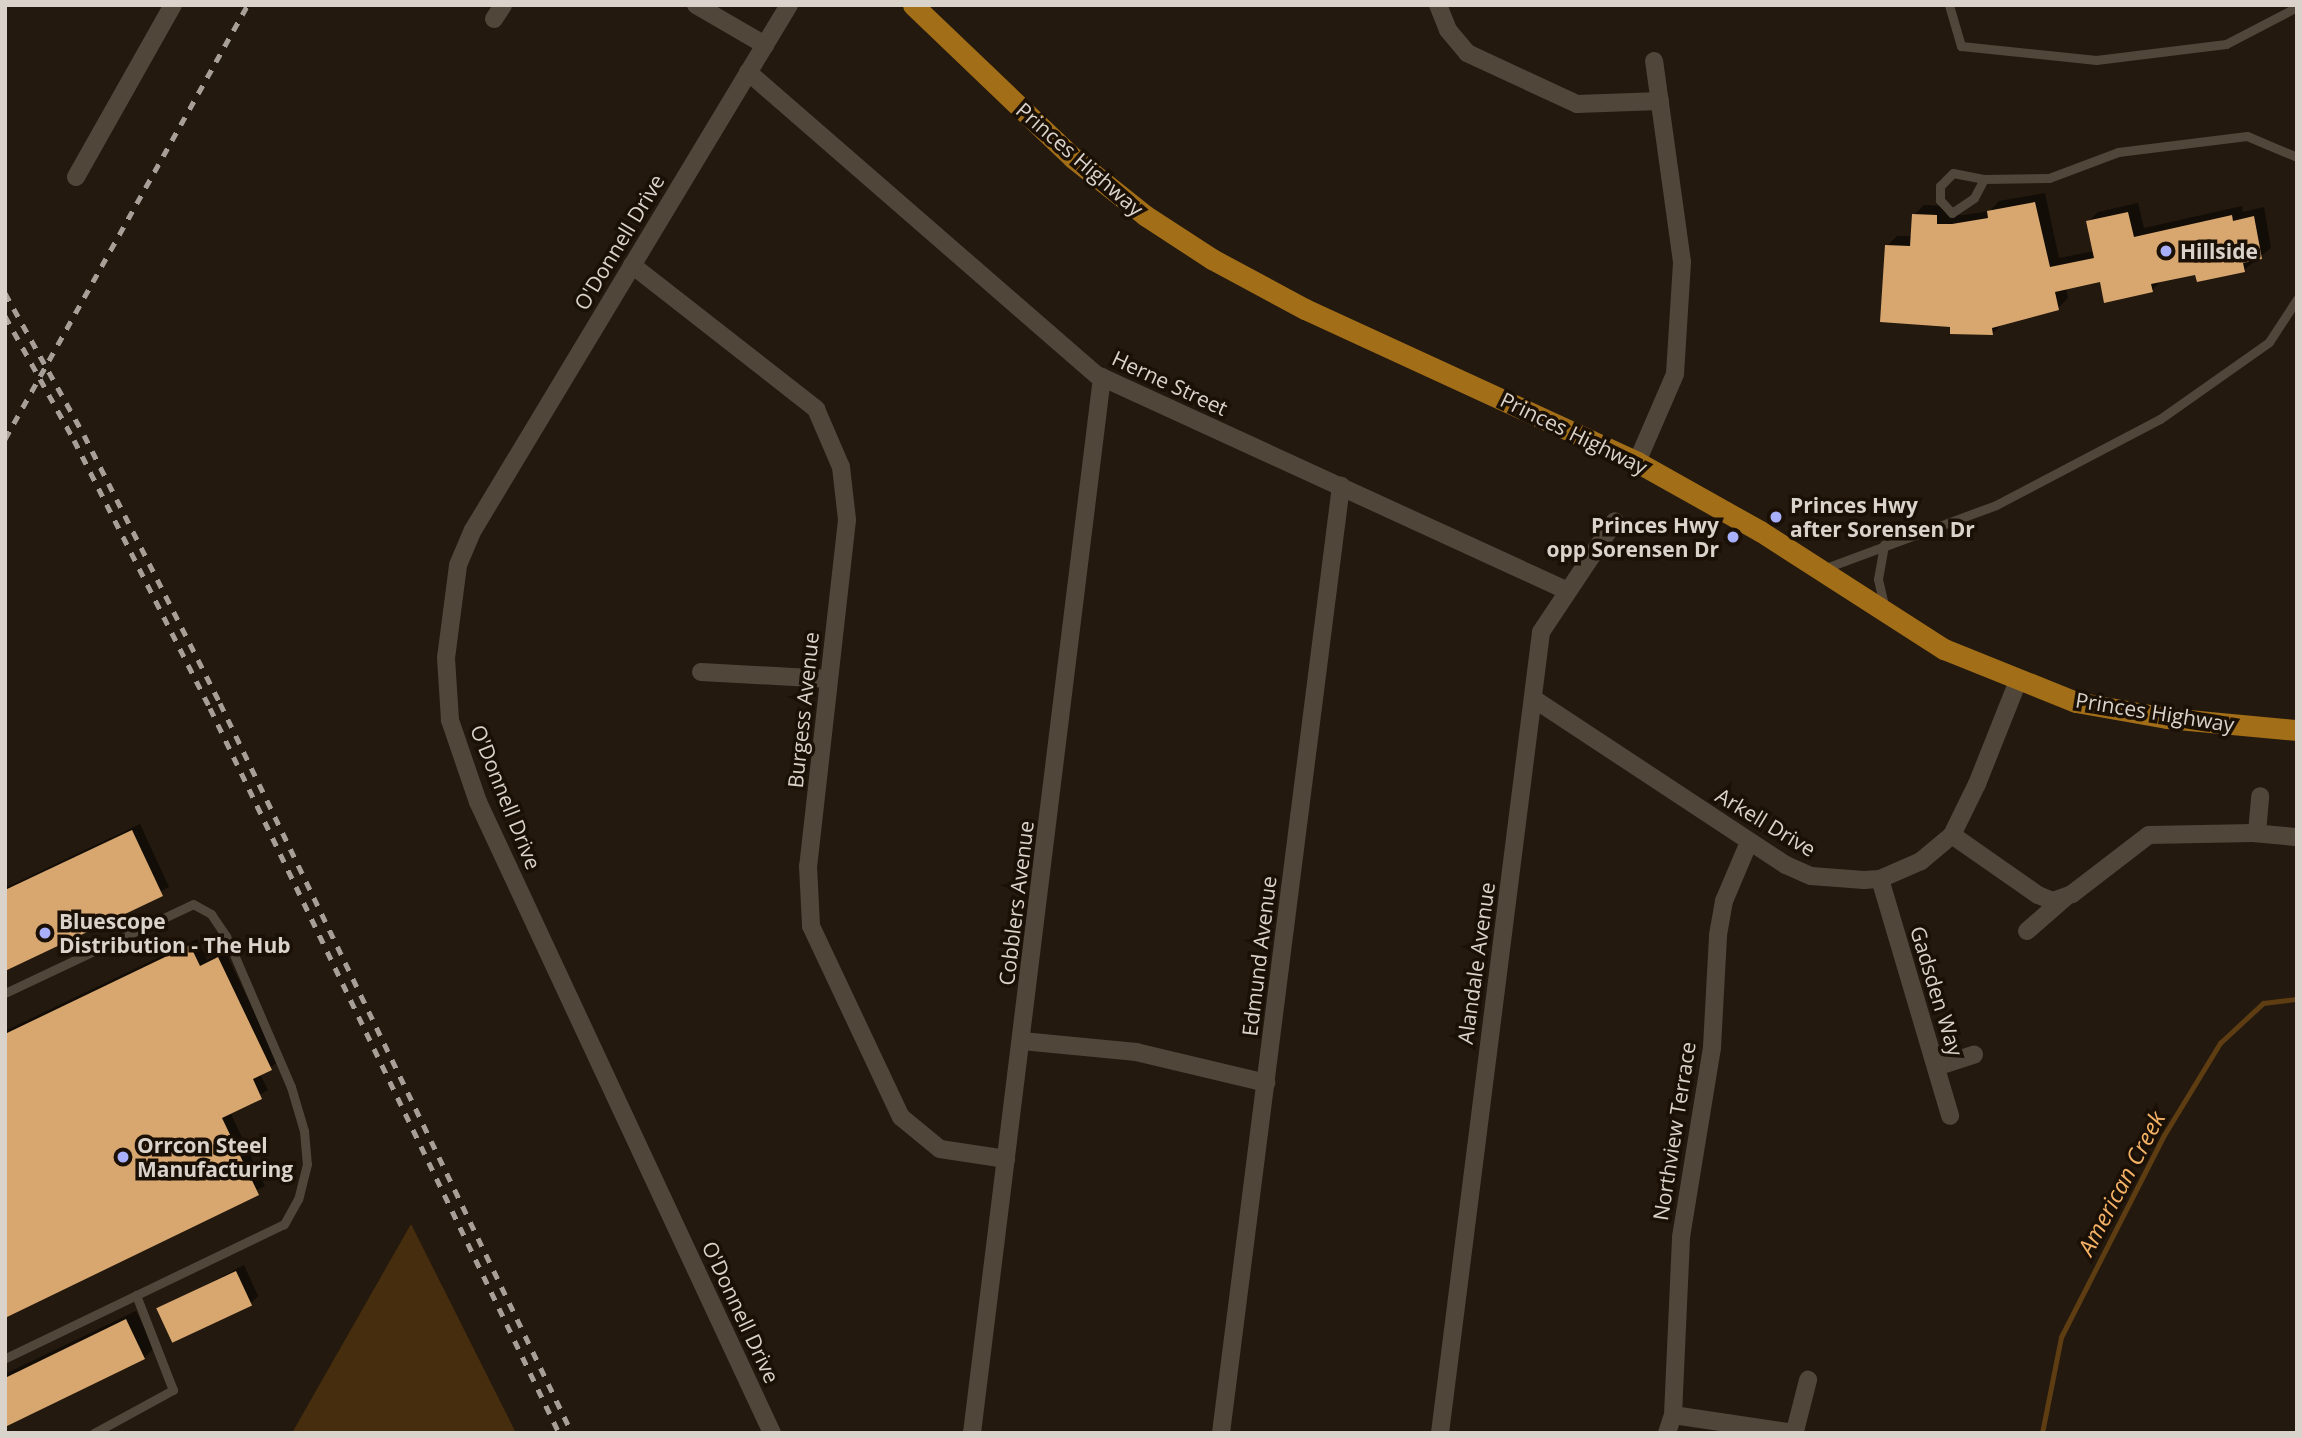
<!DOCTYPE html>
<html>
<head>
<meta charset="utf-8">
<style>
  body { margin:0 }
  #map { position:relative; width:2302px; height:1438px; overflow:hidden; background:#23190e; font-family:"Open Sans",sans-serif }
  div>[style] { position:absolute }
  .green>* { inset:0; background:#462d0e }
  .shadow>* { inset:0; background:#0007 }
  .stream>* { height:5px; margin:-2.5px; padding:0 2.5px; transform-origin:2.5px; border-radius:2.5px; background:#5f3d12 }
  .building>* { inset:0; background:#d8a770; transform-origin:0 0 }
  .lane>* { height:9px; margin:-4.5px; padding:0 4.5px; transform-origin:4.5px; border-radius:4.5px; background:#51463a }
  .street>* { height:18px; margin:-9px; padding:0 9px; transform-origin:9px; border-radius:9px; background:#51463a }
  .primary>* { height:21px; margin:-10.5px; padding:0 10.5px; transform-origin:10.5px; border-radius:10.5px; background:#a36e18 }
  .rail>* { height:5px; margin-top:-2.5px; transform-origin:0; background:repeating-linear-gradient(90deg,#a8a098 0 9px,transparent 0 18px) }
  .dots>* { width:19px; height:19px; translate:-50% -50%; box-sizing:border-box; border:4px solid #1a1006; border-radius:50% }
  span { translate:-50% -50%; white-space:nowrap; text-align:center; line-height:1.15; -webkit-text-stroke:7px #1a1006; paint-order:stroke }
  .street-label { font-size:21px; color:#dad3cc }
  .poi-label { font-size:21px; color:#dad3cc; font-weight:700 }
  .left { translate:0 -50%; text-align:left }
  .right { translate:-100% -50%; text-align:right }
  .water-label { font-size:23px; color:#f6b367; font-style:italic }
  .frame { position:absolute; inset:0; border:7px solid #dad3cc; pointer-events:none }
</style>
</head>
<body>
<div id="map">
  <div class="green">
    <i style="clip-path:polygon(411px 1224px,516px 1433px,292px 1433px)"></i>
  </div>
  <div class="shadow">
    <i style="clip-path:polygon(2045px 193px,2059px 258px,2095px 251px,2088px 222px,2098px 212px,2138px 203px,2144px 228px,2242px 206px,2243px 212px,2264px 207px,2271px 248px,2244px 270px,2197px 272px,2162px 280px,2152px 290px,2101px 280px,2066px 288px,2068px 298px,2058px 308px,2002px 324px,1993px 333px,1951px 326px,1887px 246px,1897px 236px,1912px 236px,1914px 215px,1924px 205px,1946px 206px,1946px 215px,1964px 215px,1990px 211px,1999px 201px)"></i>
    <i style="clip-path:polygon(140px 824px,169px 887px,5px 969px,5px 888px)"></i>
    <i style="clip-path:polygon(197px 939px,207px 960px,225px 951px,278px 1062px,260px 1074px,268px 1090px,230px 1112px,265px 1186px,5px 1316px,5px 1031px)"></i>
    <i style="clip-path:polygon(244px 1265px,258px 1296px,251px 1303px,159px 1309px)"></i>
    <i style="clip-path:polygon(136px 1311px,154px 1348px,144px 1358px,5px 1425px,5px 1374px)"></i>
  </div>
  <div class="stream">
    <i style="left:2042px;top:1433px;width:98px;rotate:-78.8deg"></i>
    <i style="left:2061px;top:1337px;width:227px;rotate:-63deg"></i>
    <i style="left:2164px;top:1135px;width:108px;rotate:-58.7deg"></i>
    <i style="left:2220px;top:1043px;width:59px;rotate:-42.9deg"></i>
    <i style="left:2263px;top:1003px;width:34px;rotate:-7deg"></i>
  </div>
  <div class="building">
    <i style="clip-path:polygon(2035px 202px,2050px 267px,2094px 258px,2086px 221px,2128px 212px,2134px 237px,2232px 215px,2233px 221px,2254px 216px,2262px 259px,2243px 263px,2245px 272px,2197px 282px,2195px 275px,2151px 284px,2153px 292px,2104px 303px,2100px 282px,2055px 292px,2059px 310px,1992px 328px,1993px 335px,1950px 334px,1950px 327px,1880px 322px,1885px 245px,1910px 246px,1912px 214px,1937px 215px,1937px 224px,1952px 224px,1988px 218px,1987px 211px)"></i>
    <i style="clip-path:polygon(132px 830px,163px 896px,5px 971px,5px 890px)"></i>
    <i style="clip-path:polygon(190px 945px,200px 966px,218px 957px,272px 1070px,253px 1079px,262px 1099px,222px 1118px,259px 1195px,5px 1318px,5px 1034px)"></i>
    <i style="left:236px;top:1271px;width:38px;height:88px;rotate:65deg"></i>
    <i style="clip-path:polygon(126px 1319px,145px 1359px,5px 1427px,5px 1378px)"></i>
  </div>
  <div class="lane">
    <i style="left:1949px;top:5px;width:43px;rotate:73.7deg"></i>
    <i style="left:1961px;top:46px;width:136px;rotate:5.9deg"></i>
    <i style="left:2096px;top:60px;width:131px;rotate:-7deg"></i>
    <i style="left:2226px;top:44px;width:80px;rotate:-27.5deg"></i>
    <i style="left:1984px;top:179px;width:21px;rotate:118deg"></i>
    <i style="left:1974px;top:198px;width:27px;rotate:146deg"></i>
    <i style="left:1952px;top:213px;width:18px;rotate:-133deg"></i>
    <i style="left:1940px;top:200px;width:14px;rotate:-90deg"></i>
    <i style="left:1940px;top:186px;width:18px;rotate:-45deg"></i>
    <i style="left:1953px;top:173px;width:32px;rotate:11deg"></i>
    <i style="left:1984px;top:179px;width:65px;rotate:-0.9deg"></i>
    <i style="left:2049px;top:178px;width:74px;rotate:-20.6deg"></i>
    <i style="left:2118px;top:152px;width:130px;rotate:-7.1deg"></i>
    <i style="left:2247px;top:136px;width:54px;rotate:22.8deg"></i>
    <i style="left:1823px;top:569px;width:184px;rotate:-20.3deg"></i>
    <i style="left:1996px;top:505px;width:185px;rotate:-27.7deg"></i>
    <i style="left:2160px;top:419px;width:133px;rotate:-35.2deg"></i>
    <i style="left:2269px;top:342px;width:51px;rotate:-56.9deg"></i>
    <i style="left:1884px;top:605px;width:27px;rotate:-103deg"></i>
    <i style="left:1878px;top:579px;width:35px;rotate:-80deg"></i>
    <i style="left:5px;top:993px;width:208px;rotate:-25.3deg"></i>
    <i style="left:193px;top:904px;width:21px;rotate:29deg"></i>
    <i style="left:211px;top:914px;width:27px;rotate:56deg"></i>
    <i style="left:226px;top:936px;width:164px;rotate:66.7deg"></i>
    <i style="left:291px;top:1087px;width:46px;rotate:73.5deg"></i>
    <i style="left:304px;top:1131px;width:33px;rotate:85deg"></i>
    <i style="left:307px;top:1164px;width:36px;rotate:104deg"></i>
    <i style="left:298px;top:1199px;width:29px;rotate:119deg"></i>
    <i style="left:284px;top:1224px;width:310px;rotate:154.3deg"></i>
    <i style="left:94px;top:1433px;width:90px;rotate:-28.6deg"></i>
    <i style="left:173px;top:1390px;width:102px;rotate:-111.3deg"></i>
  </div>
  <div class="street">
    <i style="left:696px;top:5px;width:80px;rotate:30.1deg"></i>
    <i style="left:1438px;top:5px;width:27px;rotate:68deg"></i>
    <i style="left:1448px;top:30px;width:30px;rotate:50deg"></i>
    <i style="left:1467px;top:53px;width:121px;rotate:24.9deg"></i>
    <i style="left:1577px;top:104px;width:83px;rotate:-2.1deg"></i>
    <i style="left:494px;top:19px;width:17px;rotate:-57deg"></i>
    <i style="left:748px;top:72px;width:462px;rotate:41deg"></i>
    <i style="left:1097px;top:375px;width:518px;rotate:24.64deg"></i>
    <i style="left:76px;top:177px;width:197px;rotate:-60.6deg"></i>
    <i style="left:632px;top:265px;width:234px;rotate:38deg"></i>
    <i style="left:816px;top:409px;width:63px;rotate:66.7deg"></i>
    <i style="left:841px;top:467px;width:53px;rotate:83.5deg"></i>
    <i style="left:847px;top:520px;width:348px;rotate:96.4deg"></i>
    <i style="left:808px;top:866px;width:60px;rotate:87.1deg"></i>
    <i style="left:811px;top:926px;width:211px;rotate:64.8deg"></i>
    <i style="left:901px;top:1117px;width:50px;rotate:39.4deg"></i>
    <i style="left:940px;top:1149px;width:67px;rotate:8.6deg"></i>
    <i style="left:1637px;top:462px;width:96px;rotate:-66.6deg"></i>
    <i style="left:1675px;top:374px;width:112px;rotate:-86.4deg"></i>
    <i style="left:1682px;top:262px;width:203px;rotate:-97.9deg"></i>
    <i style="left:701px;top:672px;width:128px;rotate:3.1deg"></i>
    <i style="left:1534px;top:699px;width:302px;rotate:33.4deg"></i>
    <i style="left:1786px;top:865px;width:27px;rotate:24deg"></i>
    <i style="left:1811px;top:876px;width:53px;rotate:4.3deg"></i>
    <i style="left:1864px;top:880px;width:16px;rotate:-4deg"></i>
    <i style="left:1880px;top:879px;width:45px;rotate:-23.7deg"></i>
    <i style="left:1921px;top:861px;width:40px;rotate:-40deg"></i>
    <i style="left:1952px;top:835px;width:57px;rotate:-63.9deg"></i>
    <i style="left:1977px;top:784px;width:111px;rotate:-68.3deg"></i>
    <i style="left:2257px;top:833px;width:37px;rotate:-85deg"></i>
    <i style="left:1952px;top:835px;width:105px;rotate:34.9deg"></i>
    <i style="left:2038px;top:895px;width:16px;rotate:22deg"></i>
    <i style="left:2053px;top:901px;width:20px;rotate:-20deg"></i>
    <i style="left:2072px;top:894px;width:97px;rotate:-37.5deg"></i>
    <i style="left:2149px;top:835px;width:104px;rotate:-1.1deg"></i>
    <i style="left:2253px;top:833px;width:42px;rotate:5.4deg"></i>
    <i style="left:1880px;top:879px;width:247px;rotate:73.5deg"></i>
    <i style="left:2027px;top:931px;width:52px;rotate:-41.1deg"></i>
    <i style="left:1022px;top:1041px;width:115px;rotate:5.5deg"></i>
    <i style="left:1136px;top:1052px;width:134px;rotate:13.4deg"></i>
    <i style="left:1936px;top:1067px;width:40px;rotate:-18deg"></i>
    <i style="left:1673px;top:1415px;width:123px;rotate:8.4deg"></i>
    <i style="left:1795px;top:1431px;width:53px;rotate:-75.7deg"></i>
    <i style="left:772px;top:1433px;width:696px;rotate:-114.98deg"></i>
    <i style="left:478px;top:802px;width:87px;rotate:-108.9deg"></i>
    <i style="left:450px;top:720px;width:62px;rotate:-93.7deg"></i>
    <i style="left:446px;top:658px;width:94px;rotate:-82.6deg"></i>
    <i style="left:458px;top:565px;width:38px;rotate:-67deg"></i>
    <i style="left:473px;top:530px;width:613px;rotate:-58.96deg"></i>
    <i style="left:972px;top:1433px;width:1064px;rotate:-82.98deg"></i>
    <i style="left:1221px;top:1433px;width:955px;rotate:-82.78deg"></i>
    <i style="left:1440px;top:1433px;width:807px;rotate:-82.81deg"></i>
    <i style="left:1541px;top:632px;width:133px;rotate:-56.3deg"></i>
    <i style="left:1667px;top:1433px;width:19px;rotate:-72deg"></i>
    <i style="left:1673px;top:1415px;width:178px;rotate:-87.4deg"></i>
    <i style="left:1681px;top:1237px;width:193px;rotate:-80.7deg"></i>
    <i style="left:1712px;top:1047px;width:112px;rotate:-86.9deg"></i>
    <i style="left:1718px;top:935px;width:35px;rotate:-80deg"></i>
    <i style="left:1724px;top:901px;width:64px;rotate:-67deg"></i>
  </div>
  <div class="primary">
    <i style="left:913px;top:5px;width:221px;rotate:43.7deg"></i>
    <i style="left:1073px;top:158px;width:93px;rotate:38.5deg"></i>
    <i style="left:1146px;top:216px;width:79px;rotate:33.1deg"></i>
    <i style="left:1212px;top:259px;width:106px;rotate:28.3deg"></i>
    <i style="left:1305px;top:309px;width:366px;rotate:24.7deg"></i>
    <i style="left:1637px;top:462px;width:141px;rotate:29.3deg"></i>
    <i style="left:1760px;top:531px;width:219px;rotate:32.7deg"></i>
    <i style="left:1944px;top:649px;width:142px;rotate:21.9deg"></i>
    <i style="left:2076px;top:702px;width:92px;rotate:10deg"></i>
    <i style="left:2167px;top:718px;width:131px;rotate:5.3deg"></i>
  </div>
  <div class="rail">
    <i style="left:5px;top:293px;width:162px;rotate:60.9deg"></i>
    <i style="left:84px;top:435px;width:301px;rotate:63.1deg"></i>
    <i style="left:220px;top:703px;width:810px;rotate:64.26deg"></i>
    <i style="left:5px;top:316px;width:142px;rotate:60.9deg"></i>
    <i style="left:74px;top:440px;width:301px;rotate:63.1deg"></i>
    <i style="left:210px;top:708px;width:805px;rotate:64.29deg"></i>
    <i style="left:5px;top:439px;width:497px;rotate:-60.8deg"></i>
  </div>
  <div class="dots">
    <i style="left:2166px;top:251px;background:#a8b0fc"></i>
    <i style="left:1776px;top:517px;background:#a8b0fc"></i>
    <i style="left:1733px;top:537px;background:#a8b0fc"></i>
    <i style="left:45px;top:933px;background:#a8b0fc"></i>
    <i style="left:123px;top:1157px;background:#a8b0fc"></i>
  </div>
  <div class="street-label">
    <span style="left:1080px;top:159px;rotate:41deg">Princes Highway</span>
    <span style="left:619px;top:242px;rotate:-59deg">O'Donnell Drive</span>
    <span style="left:1170px;top:383px;rotate:25deg">Herne Street</span>
    <span style="left:1574px;top:433px;rotate:26deg">Princes Highway</span>
    <span style="left:803px;top:710px;rotate:-84deg">Burgess Avenue</span>
    <span style="left:2155px;top:712px;rotate:9deg">Princes Highway</span>
    <span style="left:506px;top:797px;rotate:68deg">O'Donnell Drive</span>
    <span style="left:1766px;top:822px;rotate:31deg">Arkell Drive</span>
    <span style="left:1016px;top:903px;rotate:-83deg">Cobblers Avenue</span>
    <span style="left:1259px;top:956px;rotate:-83deg">Edmund Avenue</span>
    <span style="left:1476px;top:963px;rotate:-82deg">Alandale Avenue</span>
    <span style="left:1937px;top:991px;rotate:73deg">Gadsden Way</span>
    <span style="left:1674px;top:1131px;rotate:-81deg">Northview Terrace</span>
    <span style="left:741px;top:1312px;rotate:65deg">O'Donnell Drive</span>
  </div>
  <div class="poi-label">
    <span class="left" style="left:2180px;top:251px">Hillside</span>
    <span class="left" style="left:1790px;top:517px">Princes Hwy<br>after Sorensen Dr</span>
    <span class="right" style="left:1719px;top:537px">Princes Hwy<br>opp Sorensen Dr</span>
    <span class="left" style="left:59px;top:933px">Bluescope<br>Distribution - The Hub</span>
    <span class="left" style="left:137px;top:1157px">Orrcon Steel<br>Manufacturing</span>
  </div>
  <div class="water-label">
    <span style="left:2121px;top:1183px;rotate:-62deg">American Creek</span>
  </div>
  <div class="frame"></div>
</div>
</body>
</html>
